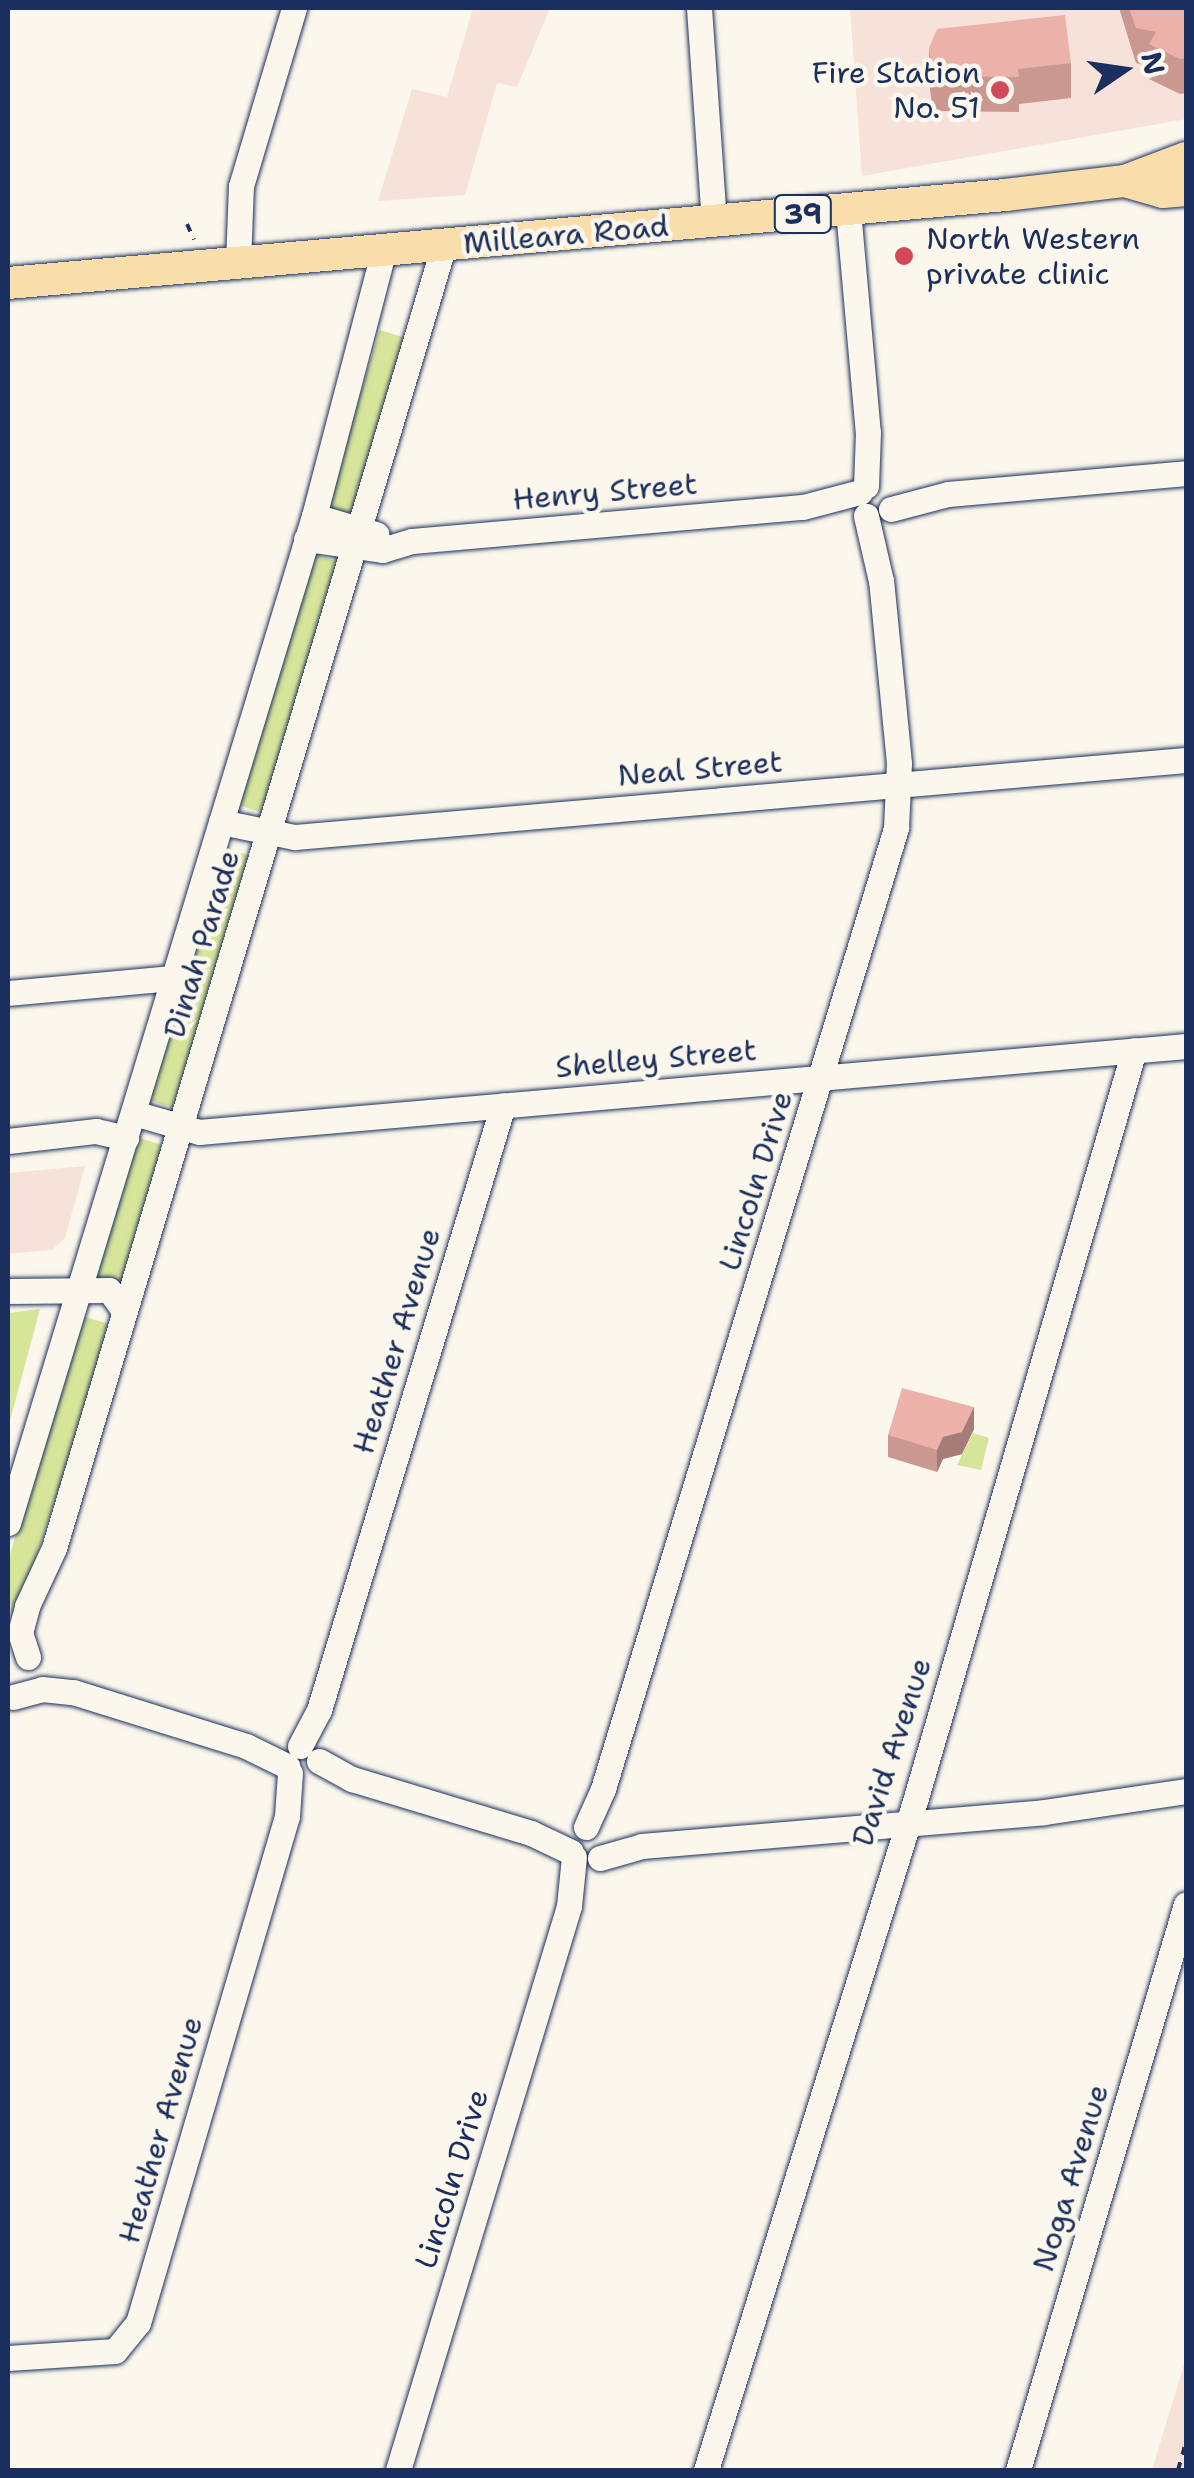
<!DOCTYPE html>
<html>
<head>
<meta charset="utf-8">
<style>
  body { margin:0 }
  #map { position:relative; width:1194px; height:2478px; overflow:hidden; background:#fbf7ec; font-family:"Shantell Sans",sans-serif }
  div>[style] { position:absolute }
  .built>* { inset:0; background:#f6e2d8 }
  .green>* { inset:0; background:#d6e599; transform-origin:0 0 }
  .path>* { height:4px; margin-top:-2px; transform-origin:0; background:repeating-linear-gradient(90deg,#1b2f5e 0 8px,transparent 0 16px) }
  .roads { filter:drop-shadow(0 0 2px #1b2f5e) drop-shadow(0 0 2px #1b2f5e) }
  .minor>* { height:25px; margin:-12.5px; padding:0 12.5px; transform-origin:12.5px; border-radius:12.5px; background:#fbf7ec }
  .major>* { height:32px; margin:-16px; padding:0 16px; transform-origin:16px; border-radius:16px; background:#f9deab }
  .wall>* { inset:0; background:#cb9891 }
  .shaded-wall>* { inset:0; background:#a57c76 }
  .building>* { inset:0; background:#ecb1a9 }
  .dots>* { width:28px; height:28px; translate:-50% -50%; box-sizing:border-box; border:5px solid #fbf7ec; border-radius:50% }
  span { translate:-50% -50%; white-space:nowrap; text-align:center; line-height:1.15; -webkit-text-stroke:9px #fbf7ec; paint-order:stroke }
  .shield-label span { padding:2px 8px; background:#fbf7ec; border:2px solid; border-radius:8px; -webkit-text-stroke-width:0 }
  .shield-label { font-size:28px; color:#1b2f5e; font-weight:700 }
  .poi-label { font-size:30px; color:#1b2f5e }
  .right { translate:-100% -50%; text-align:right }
  .left { translate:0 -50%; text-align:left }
  .street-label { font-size:30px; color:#1b2f5e }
  .frame { position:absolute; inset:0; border:10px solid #1b2f5e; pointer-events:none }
  .north { position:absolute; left:1074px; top:20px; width:100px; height:100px; -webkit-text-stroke:8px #fbf7ec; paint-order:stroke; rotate:77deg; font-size:28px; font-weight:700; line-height:40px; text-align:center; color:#1b2f5e }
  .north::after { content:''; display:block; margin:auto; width:35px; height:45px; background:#1b2f5e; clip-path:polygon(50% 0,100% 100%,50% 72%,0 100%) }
</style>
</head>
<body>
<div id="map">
  <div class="built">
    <i style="clip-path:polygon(473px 8px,550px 8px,517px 87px,497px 83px,465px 195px,378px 201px,412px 89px,447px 97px)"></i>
    <i style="clip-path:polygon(850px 8px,1186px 8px,1186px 119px,862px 176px)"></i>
    <i style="clip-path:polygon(85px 1166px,65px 1238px,52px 1250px,8px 1254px,8px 1173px)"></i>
    <i style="clip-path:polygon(1186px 2358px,1186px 2470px,1152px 2470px)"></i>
  </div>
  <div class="green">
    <i style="left:380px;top:330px;width:34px;height:186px;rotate:17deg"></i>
    <i style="left:314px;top:554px;width:33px;height:262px;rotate:18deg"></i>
    <i style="left:224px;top:847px;width:32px;height:264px;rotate:18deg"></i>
    <i style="left:137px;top:1137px;width:33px;height:147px;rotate:18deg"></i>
    <i style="clip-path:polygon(40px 1309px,8px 1428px,8px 1313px)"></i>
    <i style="clip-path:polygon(82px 1316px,113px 1325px,12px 1630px,8px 1561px)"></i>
    <i style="clip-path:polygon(973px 1433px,989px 1438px,981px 1470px,957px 1465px)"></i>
  </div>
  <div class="path">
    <i style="left:187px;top:224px;width:17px;rotate:66deg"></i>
    <i style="left:1178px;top:2470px;width:29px;rotate:-74deg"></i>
  </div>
  <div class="roads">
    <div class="minor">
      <i style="left:699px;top:8px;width:214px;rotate:86deg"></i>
      <i style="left:848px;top:210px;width:223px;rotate:84.9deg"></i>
      <i style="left:868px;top:432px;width:54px;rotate:92.1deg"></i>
      <i style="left:238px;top:263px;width:77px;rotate:-87.8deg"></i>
      <i style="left:241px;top:186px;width:186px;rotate:-73.4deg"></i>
      <i style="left:891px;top:509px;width:59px;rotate:-14.7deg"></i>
      <i style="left:948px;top:494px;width:239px;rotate:-5deg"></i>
      <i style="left:314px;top:516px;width:65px;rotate:16.2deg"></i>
      <i style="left:306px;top:539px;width:77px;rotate:8.2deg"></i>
      <i style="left:382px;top:550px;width:31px;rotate:-17deg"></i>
      <i style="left:412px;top:541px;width:392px;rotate:-5deg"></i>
      <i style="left:803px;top:507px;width:59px;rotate:-14.7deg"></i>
      <i style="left:221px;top:822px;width:76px;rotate:11.5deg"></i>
      <i style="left:295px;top:837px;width:894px;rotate:-4.94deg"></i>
      <i style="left:8px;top:993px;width:166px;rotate:-5.2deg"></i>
      <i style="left:134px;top:1113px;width:68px;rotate:16.3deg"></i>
      <i style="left:199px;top:1132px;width:991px;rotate:-4.98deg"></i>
      <i style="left:8px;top:1141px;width:89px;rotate:-6.5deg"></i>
      <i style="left:96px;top:1131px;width:31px;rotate:13deg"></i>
      <i style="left:8px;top:1291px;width:101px;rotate:-0.6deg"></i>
      <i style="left:109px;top:1290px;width:26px;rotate:54deg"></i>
      <i style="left:8px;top:1523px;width:1052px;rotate:-73.1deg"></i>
      <i style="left:314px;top:516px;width:275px;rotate:-75.3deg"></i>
      <i style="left:28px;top:1657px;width:25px;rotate:-108deg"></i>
      <i style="left:20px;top:1633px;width:28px;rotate:-75deg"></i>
      <i style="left:27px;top:1606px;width:64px;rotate:-65deg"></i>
      <i style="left:54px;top:1548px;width:1360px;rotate:-73.34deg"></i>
      <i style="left:13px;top:1697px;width:30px;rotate:-15deg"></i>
      <i style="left:42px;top:1689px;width:31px;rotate:6deg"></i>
      <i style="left:73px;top:1692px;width:181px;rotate:17.3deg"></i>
      <i style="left:246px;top:1746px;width:46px;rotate:26deg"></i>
      <i style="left:300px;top:1746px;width:41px;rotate:-62.2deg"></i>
      <i style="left:319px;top:1710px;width:632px;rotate:-73.08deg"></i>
      <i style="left:319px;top:1761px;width:38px;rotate:29deg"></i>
      <i style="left:352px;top:1779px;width:187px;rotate:16.8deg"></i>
      <i style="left:531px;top:1833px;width:44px;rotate:25.4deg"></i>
      <i style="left:586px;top:1827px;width:42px;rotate:-65.9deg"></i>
      <i style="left:603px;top:1789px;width:1005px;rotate:-73.04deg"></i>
      <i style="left:896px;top:828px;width:65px;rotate:-87.4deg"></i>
      <i style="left:899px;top:763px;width:183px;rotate:-95.6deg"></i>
      <i style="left:881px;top:581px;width:67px;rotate:-103deg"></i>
      <i style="left:600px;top:1858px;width:44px;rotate:-15.9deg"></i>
      <i style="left:642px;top:1846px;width:403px;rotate:-4.8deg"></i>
      <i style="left:1044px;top:1812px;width:144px;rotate:-8.4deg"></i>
      <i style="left:8px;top:2358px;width:107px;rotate:-3.7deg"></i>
      <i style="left:115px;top:2351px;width:36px;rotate:-51deg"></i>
      <i style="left:138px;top:2323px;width:528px;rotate:-73.62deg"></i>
      <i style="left:287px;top:1816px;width:43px;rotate:-86deg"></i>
      <i style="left:398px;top:2470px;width:589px;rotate:-73.13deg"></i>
      <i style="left:569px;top:1906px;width:49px;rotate:-84.2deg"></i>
      <i style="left:706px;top:2470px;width:701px;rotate:-72.65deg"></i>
      <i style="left:915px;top:1801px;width:782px;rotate:-73.74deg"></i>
      <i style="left:1018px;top:2470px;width:590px;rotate:-73.47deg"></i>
    </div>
    <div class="major">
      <i style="left:1125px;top:181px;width:40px;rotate:16deg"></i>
      <i style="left:1163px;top:192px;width:23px;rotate:-5deg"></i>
      <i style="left:8px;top:283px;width:1001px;rotate:-5.04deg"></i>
      <i style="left:1005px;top:195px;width:121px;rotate:-6.7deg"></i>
      <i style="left:1125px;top:181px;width:65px;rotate:-20.7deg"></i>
    </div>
  </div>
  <div class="wall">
    <i style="clip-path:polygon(1119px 8px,1186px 8px,1186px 93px,1180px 94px,1149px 79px,1149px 66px,1136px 63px)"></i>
    <i style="clip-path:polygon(929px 48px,1071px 63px,1071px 98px,1019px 104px,1019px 112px,933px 111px,929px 82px)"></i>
    <i style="clip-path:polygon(974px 1429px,962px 1454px,943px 1459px,937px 1472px,888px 1457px,888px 1435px)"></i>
  </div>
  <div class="shaded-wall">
    <i style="clip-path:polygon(974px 1407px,974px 1429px,962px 1454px,943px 1459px,937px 1472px,937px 1450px,943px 1437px)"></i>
  </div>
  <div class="building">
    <i style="clip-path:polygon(1129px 8px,1186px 8px,1186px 58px,1180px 59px,1149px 44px,1156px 32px,1136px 28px)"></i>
    <i style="clip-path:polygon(1065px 15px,1071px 63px,1018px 69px,1019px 77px,933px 76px,929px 48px,937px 29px)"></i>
    <i style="clip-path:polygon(902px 1388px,974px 1407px,962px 1432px,943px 1437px,937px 1450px,888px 1435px)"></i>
  </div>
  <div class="dots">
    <i style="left:1000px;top:90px;background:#d1495b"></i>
    <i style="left:904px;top:256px;background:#d1495b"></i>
  </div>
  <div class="shield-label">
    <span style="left:803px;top:214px">39</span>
  </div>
  <div class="poi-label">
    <span class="right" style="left:980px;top:90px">Fire Station<br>No. 51</span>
    <span class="left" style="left:926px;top:256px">North Western<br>private clinic</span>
  </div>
  <div class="street-label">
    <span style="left:566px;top:235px;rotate:-5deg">Milleara Road</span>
    <span style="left:605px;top:492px;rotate:-5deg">Henry Street</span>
    <span style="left:700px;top:769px;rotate:-5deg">Neal Street</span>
    <span style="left:202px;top:944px;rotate:-73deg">Dinah Parade</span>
    <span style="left:656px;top:1059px;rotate:-5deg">Shelley Street</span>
    <span style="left:756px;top:1181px;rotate:-73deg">Lincoln Drive</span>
    <span style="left:397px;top:1341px;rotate:-73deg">Heather Avenue</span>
    <span style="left:892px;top:1752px;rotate:-72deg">David Avenue</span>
    <span style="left:161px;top:2130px;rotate:-74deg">Heather Avenue</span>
    <span style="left:1071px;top:2178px;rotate:-73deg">Noga Avenue</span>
    <span style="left:452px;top:2179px;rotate:-73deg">Lincoln Drive</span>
  </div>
  <div class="frame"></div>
  <div class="north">N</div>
</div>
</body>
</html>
